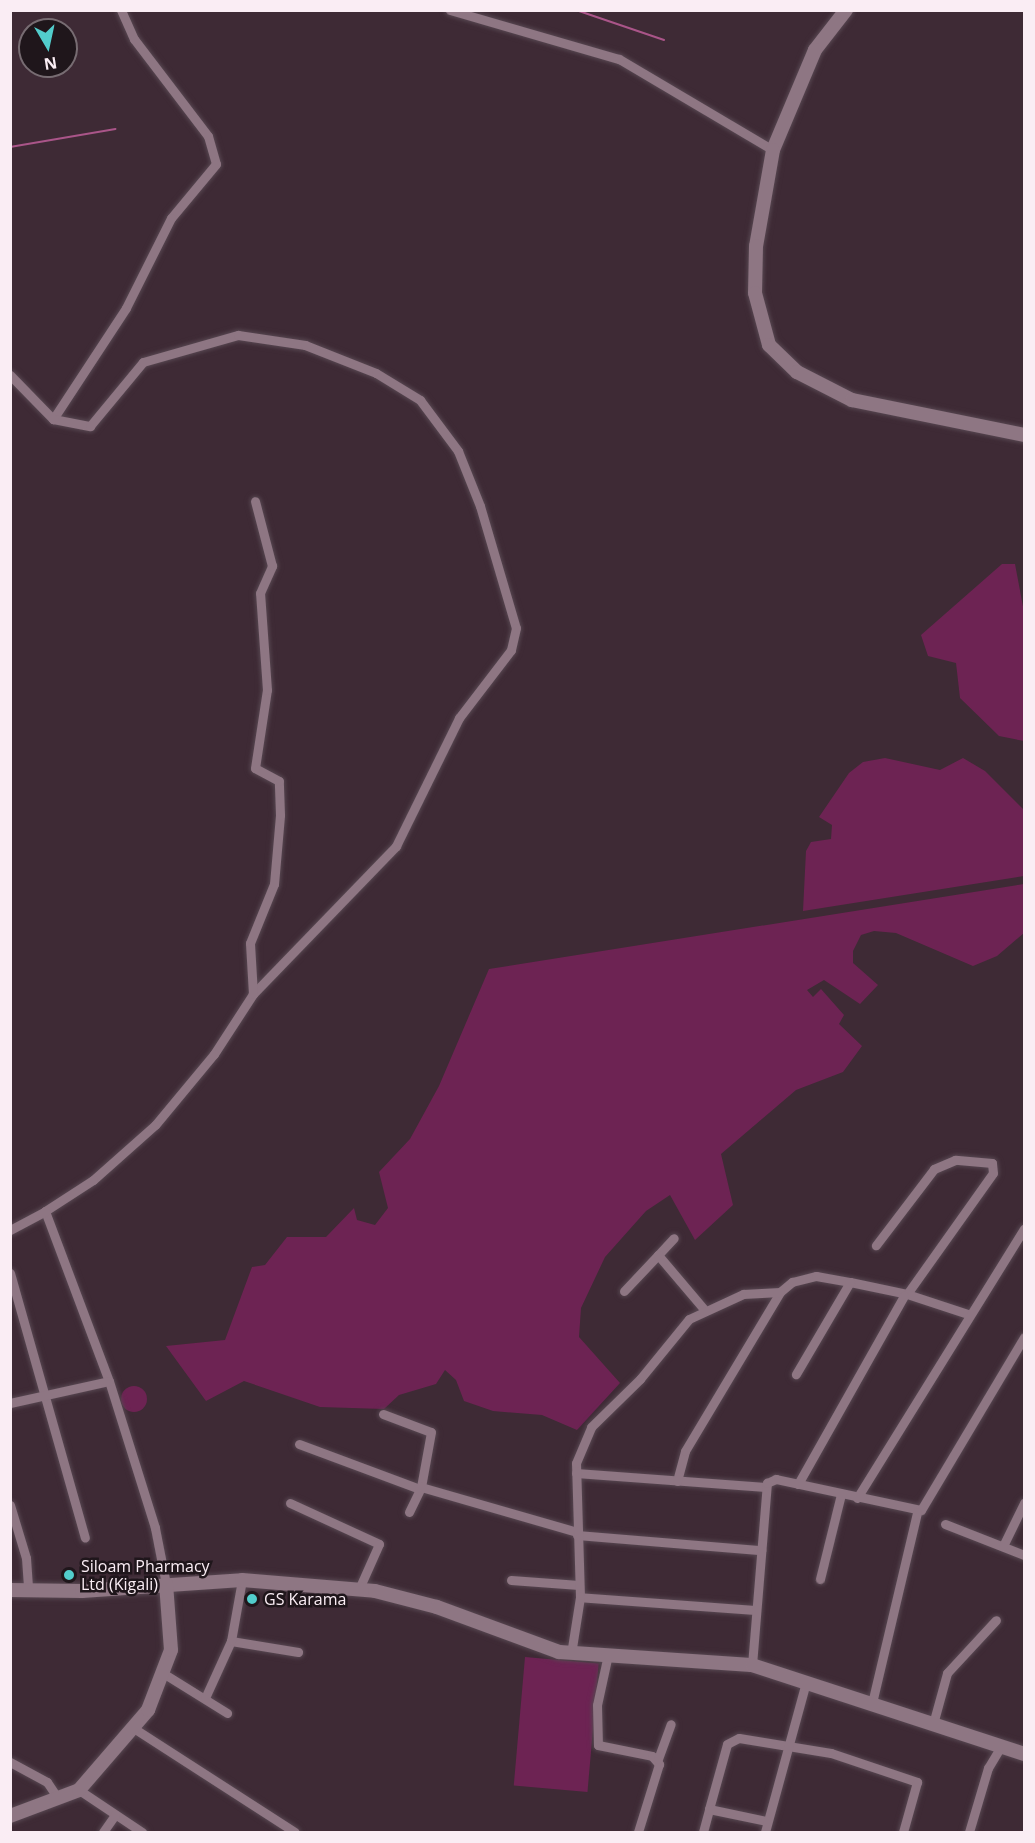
<!DOCTYPE html>
<html>
<head>
<meta charset="utf-8">
<style>
  body { margin:0 }
  #map { position:relative; width:1035px; height:1843px; overflow:hidden; background:#3e2a35; font-family:"Open Sans",sans-serif }
  div>[style] { position:absolute }
  .green>* { inset:0; background:#6d2353; transform-origin:0 0 }
  .round { border-radius:50% }
  .stream>* { height:2px; margin:-1px; padding:0 1px; transform-origin:1px; border-radius:1px; background:#aa5589 }
  .roads { filter:drop-shadow(0 0 2px #574751) drop-shadow(0 0 2px #574751) }
  .street>* { height:9px; margin:-4.5px; padding:0 4.5px; transform-origin:4.5px; border-radius:4.5px; background:#8e7683 }
  .secondary>* { height:14px; margin:-7px; padding:0 7px; transform-origin:7px; border-radius:7px; background:#8e7683 }
  .dots>* { width:16px; height:16px; translate:-50% -50%; box-sizing:border-box; border:3px solid #1f161b; border-radius:50% }
  span { translate:-50% -50%; white-space:nowrap; text-align:center; line-height:1.15; -webkit-text-stroke:5px #1f161b; paint-order:stroke }
  .poi-label { font-size:16px; color:#faedf4 }
  .left { translate:0 -50%; text-align:left }
  .frame { position:absolute; inset:0; border:12px solid #faedf4; pointer-events:none }
  .north { position:absolute; left:18px; top:18px; width:60px; height:60px; box-sizing:border-box; background:#1f161b; border:2px solid #776c72; border-radius:50%; rotate:171deg; font-size:16px; font-weight:700; line-height:24px; text-align:center; color:#faedf4 }
  .north::after { content:''; display:block; margin:auto; width:21px; height:27px; background:#52cdcc; clip-path:polygon(50% 0,100% 100%,50% 72%,0 100%) }
</style>
</head>
<body>
<div id="map">
  <div class="green">
    <i style="clip-path:polygon(1002px 564px,1015px 564px,1024px 612px,1024px 741px,999px 736px,960px 698px,956px 663px,928px 656px,921px 635px)"></i>
    <i style="clip-path:polygon(885px 758px,940px 770px,963px 758px,985px 771px,1024px 810px,1024px 876px,803px 911px,806px 851px,811px 842px,831px 839px,832px 825px,819px 817px,849px 773px,863px 762px)"></i>
    <i style="clip-path:polygon(1024px 884px,1024px 933px,997px 956px,973px 966px,896px 933px,874px 931px,861px 935px,853px 951px,853px 963px,878px 985px,860px 1004px,824px 980px,807px 990px,813px 997px,821px 989px,844px 1015px,839px 1024px,862px 1046px,843px 1072px,796px 1090px,721px 1154px,733px 1205px,695px 1240px,670px 1195px,646px 1211px,605px 1257px,581px 1308px,579px 1337px,620px 1383px,577px 1430px,542px 1415px,493px 1411px,464px 1401px,456px 1380px,445px 1370px,436px 1384px,399px 1395px,384px 1409px,320px 1407px,244px 1381px,206px 1401px,166px 1346px,225px 1340px,252px 1267px,265px 1265px,287px 1237px,326px 1237px,354px 1208px,357px 1220px,375px 1225px,388px 1208px,379px 1172px,410px 1139px,439px 1086px,489px 969px)"></i>
    <i class="round" style="left:121px;top:1386px;width:26px;height:26px"></i>
    <i style="left:525px;top:1657px;width:74px;height:129px;rotate:5deg"></i>
  </div>
  <div class="stream">
    <i style="left:576px;top:10px;width:93px;rotate:18.8deg"></i>
    <i style="left:10px;top:147px;width:107px;rotate:-9.7deg"></i>
  </div>
  <div class="roads">
    <div class="street">
      <i style="left:121px;top:10px;width:32px;rotate:66deg"></i>
      <i style="left:134px;top:39px;width:122px;rotate:52.7deg"></i>
      <i style="left:208px;top:136px;width:29px;rotate:74deg"></i>
      <i style="left:216px;top:164px;width:70px;rotate:129.8deg"></i>
      <i style="left:171px;top:218px;width:101px;rotate:116.6deg"></i>
      <i style="left:126px;top:308px;width:133px;rotate:123.3deg"></i>
      <i style="left:53px;top:419px;width:38px;rotate:11deg"></i>
      <i style="left:90px;top:426px;width:83px;rotate:-50.4deg"></i>
      <i style="left:143px;top:362px;width:99px;rotate:-15.9deg"></i>
      <i style="left:238px;top:335px;width:68px;rotate:8.5deg"></i>
      <i style="left:305px;top:345px;width:76px;rotate:21.5deg"></i>
      <i style="left:376px;top:373px;width:52px;rotate:31.5deg"></i>
      <i style="left:420px;top:400px;width:64px;rotate:53.3deg"></i>
      <i style="left:458px;top:451px;width:59px;rotate:68.2deg"></i>
      <i style="left:480px;top:506px;width:127px;rotate:73.6deg"></i>
      <i style="left:516px;top:628px;width:23px;rotate:103deg"></i>
      <i style="left:511px;top:650px;width:86px;rotate:127.4deg"></i>
      <i style="left:459px;top:718px;width:143px;rotate:116.2deg"></i>
      <i style="left:396px;top:846px;width:206px;rotate:134deg"></i>
      <i style="left:253px;top:994px;width:72px;rotate:123deg"></i>
      <i style="left:214px;top:1054px;width:92px;rotate:129.7deg"></i>
      <i style="left:155px;top:1125px;width:83px;rotate:138.4deg"></i>
      <i style="left:93px;top:1180px;width:57px;rotate:147.1deg"></i>
      <i style="left:45px;top:1211px;width:182px;rotate:69.4deg"></i>
      <i style="left:109px;top:1381px;width:154px;rotate:72.6deg"></i>
      <i style="left:155px;top:1528px;width:57px;rotate:78.9deg"></i>
      <i style="left:450px;top:10px;width:176px;rotate:16.2deg"></i>
      <i style="left:619px;top:59px;width:179px;rotate:30.6deg"></i>
      <i style="left:10px;top:375px;width:62px;rotate:45.7deg"></i>
      <i style="left:253px;top:994px;width:51px;rotate:-93.4deg"></i>
      <i style="left:250px;top:943px;width:64px;rotate:-67.9deg"></i>
      <i style="left:274px;top:884px;width:69px;rotate:-85deg"></i>
      <i style="left:280px;top:815px;width:34px;rotate:-92deg"></i>
      <i style="left:279px;top:781px;width:27px;rotate:-152deg"></i>
      <i style="left:255px;top:768px;width:79px;rotate:-81.3deg"></i>
      <i style="left:267px;top:690px;width:97px;rotate:-94.1deg"></i>
      <i style="left:260px;top:593px;width:30px;rotate:-66deg"></i>
      <i style="left:272px;top:566px;width:67px;rotate:-104.7deg"></i>
      <i style="left:10px;top:1230px;width:40px;rotate:-28deg"></i>
      <i style="left:658px;top:1255px;width:23px;rotate:-47deg"></i>
      <i style="left:10px;top:1273px;width:275px;rotate:74.2deg"></i>
      <i style="left:850px;top:1282px;width:58px;rotate:11.9deg"></i>
      <i style="left:907px;top:1294px;width:148px;rotate:-54.6deg"></i>
      <i style="left:993px;top:1173px;width:10px;rotate:-96deg"></i>
      <i style="left:992px;top:1163px;width:37px;rotate:-175deg"></i>
      <i style="left:955px;top:1160px;width:23px;rotate:157deg"></i>
      <i style="left:934px;top:1169px;width:96px;rotate:127.3deg"></i>
      <i style="left:624px;top:1291px;width:50px;rotate:-46.6deg"></i>
      <i style="left:658px;top:1255px;width:70px;rotate:49.7deg"></i>
      <i style="left:907px;top:1294px;width:64px;rotate:18.2deg"></i>
      <i style="left:10px;top:1403px;width:101px;rotate:-12.5deg"></i>
      <i style="left:383px;top:1414px;width:51px;rotate:20.6deg"></i>
      <i style="left:431px;top:1432px;width:56px;rotate:100.3deg"></i>
      <i style="left:299px;top:1444px;width:126px;rotate:20.4deg"></i>
      <i style="left:576px;top:1473px;width:190px;rotate:4.2deg"></i>
      <i style="left:677px;top:1481px;width:31px;rotate:-75deg"></i>
      <i style="left:685px;top:1451px;width:185px;rotate:-59.1deg"></i>
      <i style="left:780px;top:1292px;width:16px;rotate:-40deg"></i>
      <i style="left:792px;top:1282px;width:25px;rotate:-14deg"></i>
      <i style="left:816px;top:1276px;width:35px;rotate:10deg"></i>
      <i style="left:850px;top:1282px;width:107px;rotate:120.4deg"></i>
      <i style="left:798px;top:1484px;width:216px;rotate:-60.6deg"></i>
      <i style="left:857px;top:1498px;width:317px;rotate:-58.2deg"></i>
      <i style="left:290px;top:1503px;width:98px;rotate:24.7deg"></i>
      <i style="left:379px;top:1544px;width:49px;rotate:114deg"></i>
      <i style="left:10px;top:1505px;width:55px;rotate:73.2deg"></i>
      <i style="left:26px;top:1558px;width:32px;rotate:86deg"></i>
      <i style="left:409px;top:1512px;width:28px;rotate:-64deg"></i>
      <i style="left:421px;top:1487px;width:162px;rotate:16.1deg"></i>
      <i style="left:945px;top:1524px;width:85px;rotate:21.4deg"></i>
      <i style="left:577px;top:1535px;width:185px;rotate:4.7deg"></i>
      <i style="left:1003px;top:1546px;width:48px;rotate:-64deg"></i>
      <i style="left:820px;top:1579px;width:88px;rotate:-76.1deg"></i>
      <i style="left:511px;top:1580px;width:68px;rotate:4.2deg"></i>
      <i style="left:755px;top:1610px;width:175px;rotate:-175.8deg"></i>
      <i style="left:580px;top:1597px;width:134px;rotate:-91.7deg"></i>
      <i style="left:576px;top:1463px;width:39px;rotate:-67deg"></i>
      <i style="left:591px;top:1427px;width:69px;rotate:-44.4deg"></i>
      <i style="left:640px;top:1379px;width:77px;rotate:-50.8deg"></i>
      <i style="left:689px;top:1319px;width:60px;rotate:-24.8deg"></i>
      <i style="left:743px;top:1294px;width:37px;rotate:-3deg"></i>
      <i style="left:231px;top:1641px;width:68px;rotate:9.3deg"></i>
      <i style="left:571px;top:1654px;width:58px;rotate:-81deg"></i>
      <i style="left:607px;top:1659px;width:47px;rotate:102.3deg"></i>
      <i style="left:597px;top:1705px;width:40px;rotate:88.6deg"></i>
      <i style="left:598px;top:1745px;width:55px;rotate:11.5deg"></i>
      <i style="left:652px;top:1756px;width:11px;rotate:49deg"></i>
      <i style="left:659px;top:1764px;width:71px;rotate:107.2deg"></i>
      <i style="left:752px;top:1665px;width:183px;rotate:-85.3deg"></i>
      <i style="left:767px;top:1483px;width:10px;rotate:-24deg"></i>
      <i style="left:776px;top:1479px;width:148px;rotate:12.1deg"></i>
      <i style="left:921px;top:1510px;width:201px;rotate:-59.2deg"></i>
      <i style="left:166px;top:1675px;width:72px;rotate:31.9deg"></i>
      <i style="left:205px;top:1698px;width:63px;rotate:-65.5deg"></i>
      <i style="left:231px;top:1641px;width:62px;rotate:-79.8deg"></i>
      <i style="left:872px;top:1703px;width:196px;rotate:-76.7deg"></i>
      <i style="left:933px;top:1724px;width:53px;rotate:-74.6deg"></i>
      <i style="left:947px;top:1673px;width:72px;rotate:-47.2deg"></i>
      <i style="left:135px;top:1729px;width:190px;rotate:32.8deg"></i>
      <i style="left:658px;top:1759px;width:37px;rotate:-70deg"></i>
      <i style="left:10px;top:1762px;width:42px;rotate:28.4deg"></i>
      <i style="left:47px;top:1782px;width:18px;rotate:56deg"></i>
      <i style="left:79px;top:1790px;width:76px;rotate:33.7deg"></i>
      <i style="left:709px;top:1809px;width:67px;rotate:-74.5deg"></i>
      <i style="left:727px;top:1744px;width:13px;rotate:-27deg"></i>
      <i style="left:739px;top:1738px;width:93px;rotate:9.3deg"></i>
      <i style="left:831px;top:1753px;width:91px;rotate:18.6deg"></i>
      <i style="left:917px;top:1782px;width:52px;rotate:105.6deg"></i>
      <i style="left:103px;top:1832px;width:21px;rotate:-55deg"></i>
      <i style="left:703px;top:1832px;width:24px;rotate:-75deg"></i>
      <i style="left:709px;top:1809px;width:58px;rotate:11.9deg"></i>
      <i style="left:765px;top:1832px;width:156px;rotate:-74.7deg"></i>
      <i style="left:969px;top:1832px;width:67px;rotate:-73.5deg"></i>
      <i style="left:988px;top:1768px;width:23px;rotate:-59deg"></i>
    </div>
    <div class="secondary">
      <i style="left:846px;top:10px;width:51px;rotate:127.8deg"></i>
      <i style="left:815px;top:50px;width:108px;rotate:112.8deg"></i>
      <i style="left:773px;top:150px;width:97px;rotate:100deg"></i>
      <i style="left:756px;top:246px;width:47px;rotate:91.2deg"></i>
      <i style="left:755px;top:293px;width:54px;rotate:74.9deg"></i>
      <i style="left:769px;top:345px;width:39px;rotate:44deg"></i>
      <i style="left:797px;top:372px;width:62px;rotate:27deg"></i>
      <i style="left:852px;top:400px;width:176px;rotate:11.5deg"></i>
      <i style="left:10px;top:1590px;width:72px;rotate:0.8deg"></i>
      <i style="left:82px;top:1591px;width:160px;rotate:-3.9deg"></i>
      <i style="left:242px;top:1580px;width:133px;rotate:4.7deg"></i>
      <i style="left:375px;top:1591px;width:64px;rotate:14.5deg"></i>
      <i style="left:437px;top:1607px;width:130px;rotate:20.2deg"></i>
      <i style="left:559px;top:1652px;width:193px;rotate:3.9deg"></i>
      <i style="left:752px;top:1665px;width:286px;rotate:18.1deg"></i>
      <i style="left:10px;top:1816px;width:74px;rotate:-20.6deg"></i>
      <i style="left:79px;top:1790px;width:106px;rotate:-49.2deg"></i>
      <i style="left:148px;top:1710px;width:64px;rotate:-69deg"></i>
      <i style="left:171px;top:1650px;width:66px;rotate:-94.3deg"></i>
    </div>
  </div>
  <div class="dots">
    <i style="left:69px;top:1575px;background:#52cdcc"></i>
    <i style="left:252px;top:1599px;background:#52cdcc"></i>
  </div>
  <div class="poi-label">
    <span class="left" style="left:81px;top:1575px">Siloam Pharmacy<br>Ltd (Kigali)</span>
    <span class="left" style="left:264px;top:1599px">GS Karama</span>
  </div>
  <div class="frame"></div>
  <div class="north">N</div>
</div>
</body>
</html>
